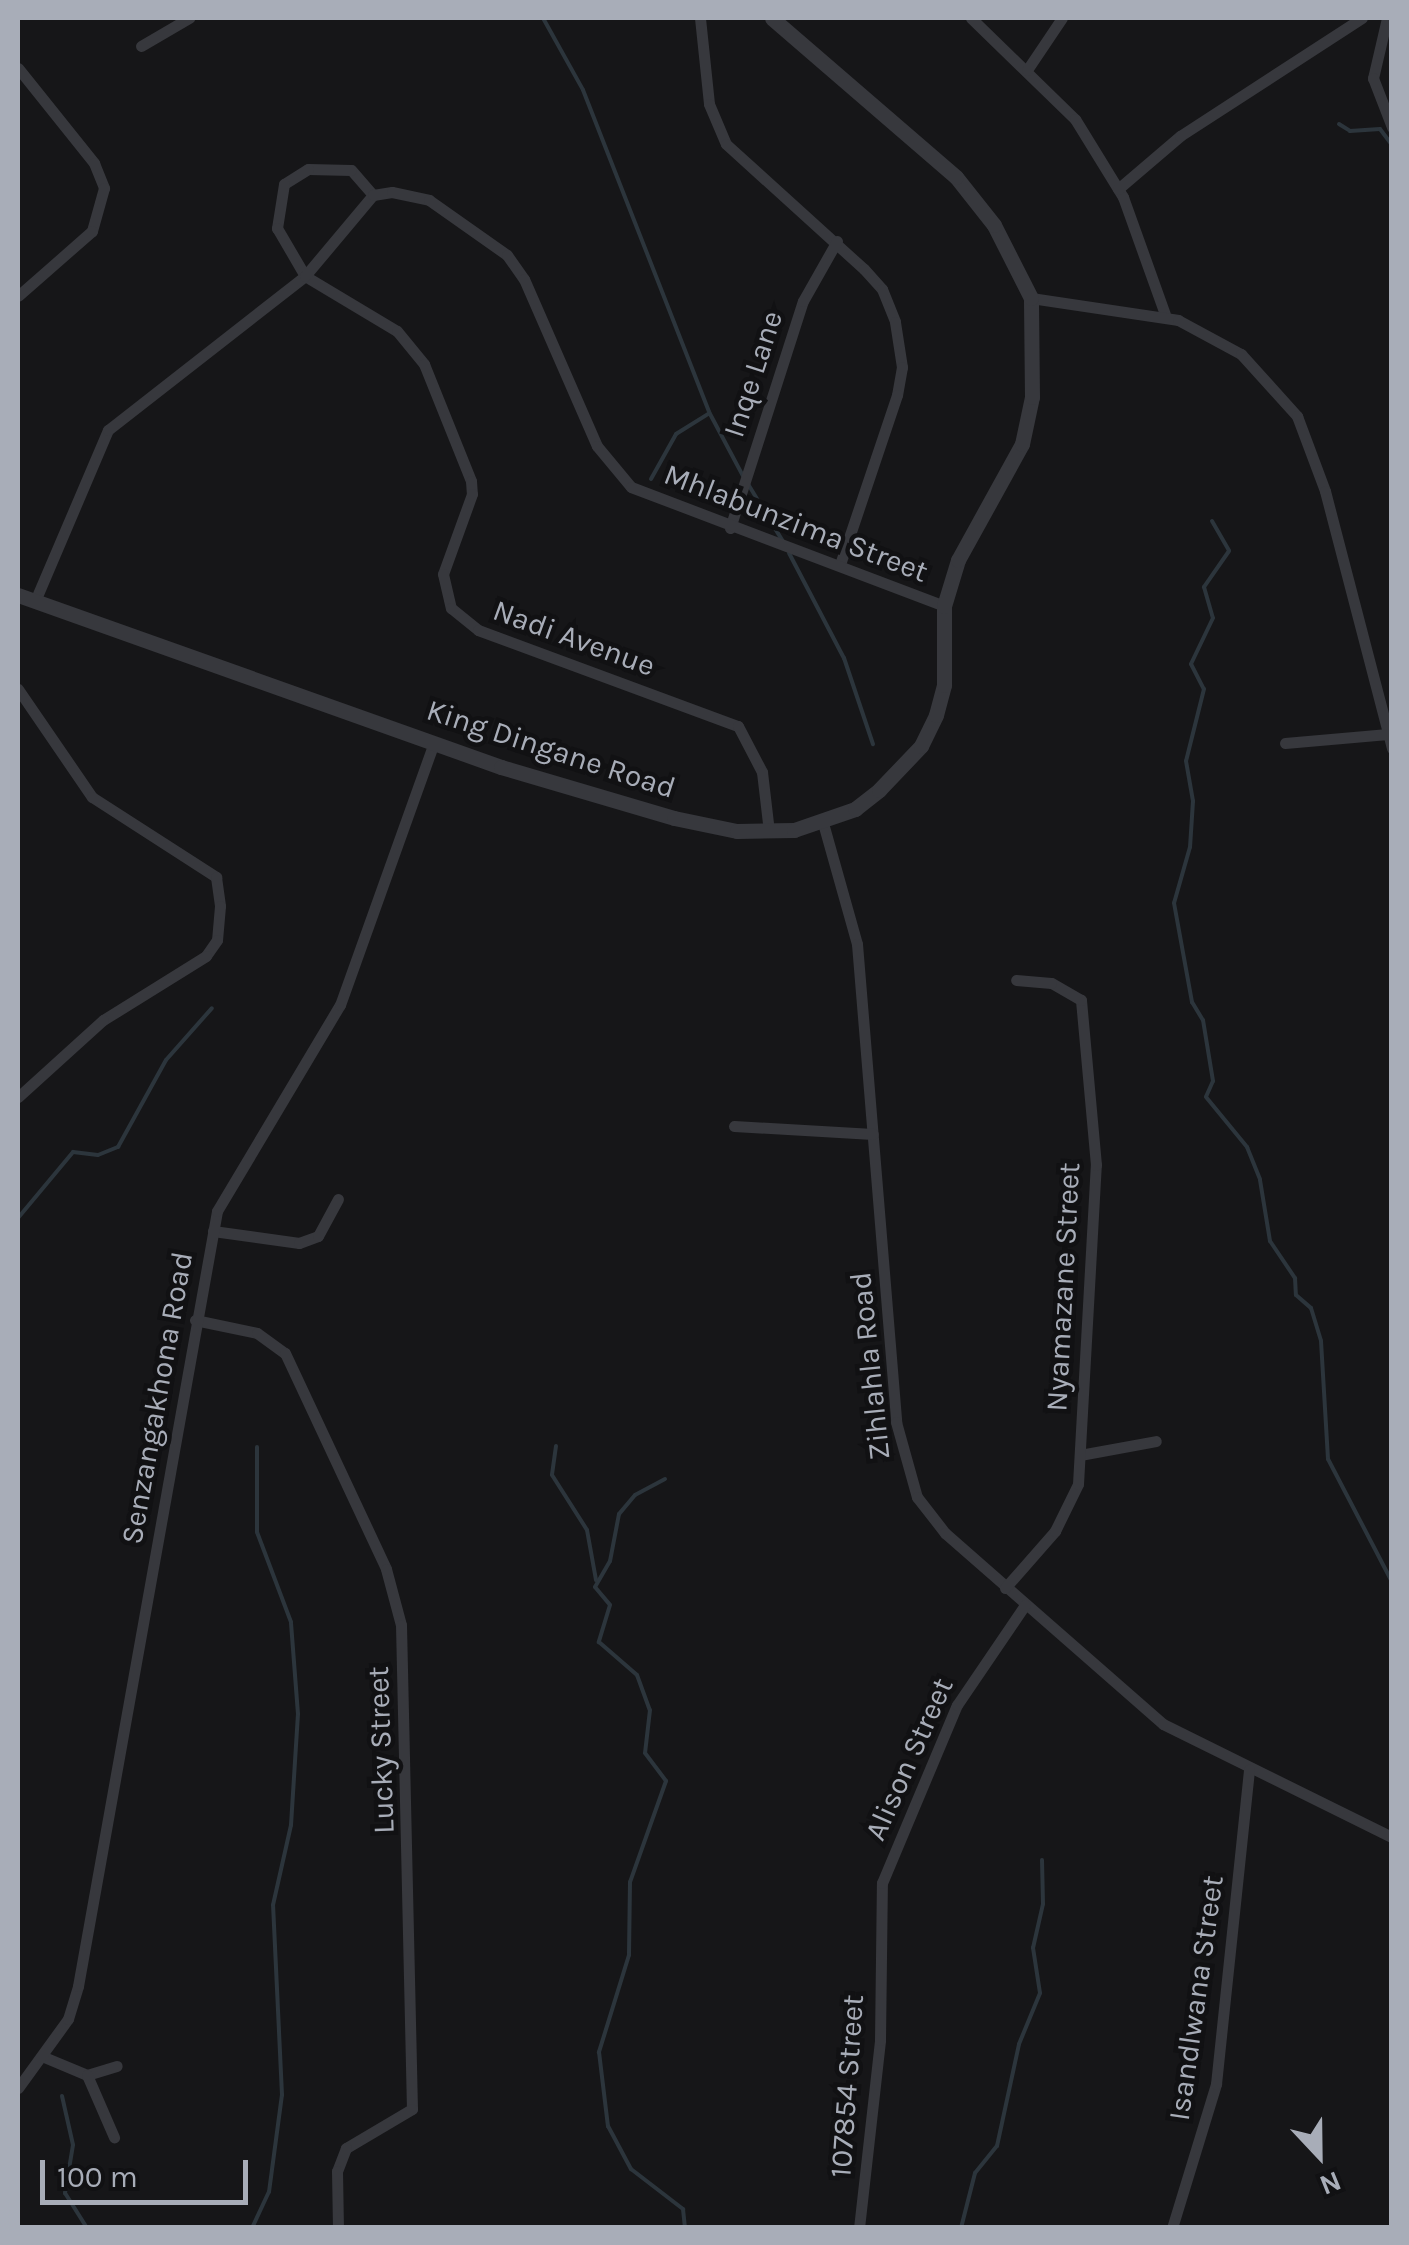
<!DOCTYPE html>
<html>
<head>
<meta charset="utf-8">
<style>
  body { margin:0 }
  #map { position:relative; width:1409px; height:2245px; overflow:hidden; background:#161618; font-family:Karla,sans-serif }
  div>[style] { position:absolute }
  .stream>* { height:4px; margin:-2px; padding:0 2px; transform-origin:2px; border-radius:2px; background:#2c353c }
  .minor>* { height:11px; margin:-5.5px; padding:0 5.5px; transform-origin:5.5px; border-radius:5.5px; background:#37383d }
  .tertiary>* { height:15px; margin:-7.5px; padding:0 7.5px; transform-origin:7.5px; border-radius:7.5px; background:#37383d }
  span { translate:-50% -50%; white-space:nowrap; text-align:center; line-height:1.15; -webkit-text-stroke:9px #111113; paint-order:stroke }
  .street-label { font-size:30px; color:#a8adb8 }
  .frame { position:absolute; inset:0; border:20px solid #a8adb8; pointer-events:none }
  .north { position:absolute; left:1269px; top:2105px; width:100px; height:100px; -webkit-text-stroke:8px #111113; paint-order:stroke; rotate:158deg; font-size:28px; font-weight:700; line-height:40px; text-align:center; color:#a8adb8 }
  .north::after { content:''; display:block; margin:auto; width:35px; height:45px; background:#a8adb8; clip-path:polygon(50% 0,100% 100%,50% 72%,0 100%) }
  .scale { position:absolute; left:40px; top:2160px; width:208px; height:45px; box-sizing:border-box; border:5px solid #a8adb8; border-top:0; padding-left:12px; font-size:30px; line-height:35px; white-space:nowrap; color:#a8adb8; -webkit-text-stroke:8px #111113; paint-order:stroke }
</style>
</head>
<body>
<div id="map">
  <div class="stream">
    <i style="left:543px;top:18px;width:82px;rotate:60.9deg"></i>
    <i style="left:583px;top:90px;width:346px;rotate:68.6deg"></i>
    <i style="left:709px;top:412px;width:72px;rotate:62deg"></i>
    <i style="left:1339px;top:124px;width:13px;rotate:32deg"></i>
    <i style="left:1350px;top:131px;width:30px;rotate:-4deg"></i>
    <i style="left:1380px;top:129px;width:20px;rotate:53deg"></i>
    <i style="left:651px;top:479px;width:51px;rotate:-60.9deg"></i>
    <i style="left:676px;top:434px;width:39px;rotate:-32deg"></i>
    <i style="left:748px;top:484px;width:66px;rotate:58.7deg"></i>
    <i style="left:1212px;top:521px;width:34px;rotate:60deg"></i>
    <i style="left:1229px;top:551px;width:44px;rotate:124.8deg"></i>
    <i style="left:1204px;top:587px;width:32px;rotate:74deg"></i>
    <i style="left:1213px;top:618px;width:51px;rotate:115.6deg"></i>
    <i style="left:1191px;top:664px;width:28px;rotate:63deg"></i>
    <i style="left:1204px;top:689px;width:74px;rotate:104deg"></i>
    <i style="left:1186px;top:761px;width:41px;rotate:80.1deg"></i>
    <i style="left:1193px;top:801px;width:46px;rotate:93.7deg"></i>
    <i style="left:1190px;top:847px;width:58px;rotate:105.9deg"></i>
    <i style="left:1174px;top:903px;width:101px;rotate:79.7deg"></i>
    <i style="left:1192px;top:1002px;width:21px;rotate:59deg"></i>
    <i style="left:1203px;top:1020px;width:62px;rotate:80.7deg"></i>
    <i style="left:1213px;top:1081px;width:17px;rotate:114deg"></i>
    <i style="left:1206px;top:1097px;width:65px;rotate:50.6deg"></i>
    <i style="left:1247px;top:1147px;width:35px;rotate:68deg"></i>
    <i style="left:1260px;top:1180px;width:62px;rotate:80.7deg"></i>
    <i style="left:1270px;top:1241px;width:45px;rotate:56deg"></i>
    <i style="left:1295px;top:1278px;width:17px;rotate:87deg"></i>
    <i style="left:1296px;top:1295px;width:20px;rotate:41deg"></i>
    <i style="left:1311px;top:1308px;width:34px;rotate:73deg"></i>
    <i style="left:1321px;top:1341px;width:118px;rotate:86.6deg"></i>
    <i style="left:1328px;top:1459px;width:139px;rotate:62.5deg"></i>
    <i style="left:789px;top:553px;width:119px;rotate:62.4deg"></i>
    <i style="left:844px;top:658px;width:91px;rotate:71.4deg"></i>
    <i style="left:18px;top:1218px;width:86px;rotate:-50.2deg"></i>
    <i style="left:73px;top:1152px;width:25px;rotate:7deg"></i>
    <i style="left:98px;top:1155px;width:22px;rotate:-22deg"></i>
    <i style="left:118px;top:1147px;width:99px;rotate:-61.1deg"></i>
    <i style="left:166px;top:1060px;width:69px;rotate:-48.5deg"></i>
    <i style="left:556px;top:1446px;width:29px;rotate:98deg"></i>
    <i style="left:552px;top:1475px;width:65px;rotate:57.5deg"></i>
    <i style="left:587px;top:1530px;width:51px;rotate:79.8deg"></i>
    <i style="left:665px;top:1479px;width:34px;rotate:152deg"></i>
    <i style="left:635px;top:1495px;width:25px;rotate:130deg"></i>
    <i style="left:619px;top:1514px;width:48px;rotate:100.8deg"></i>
    <i style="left:610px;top:1561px;width:30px;rotate:120deg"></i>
    <i style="left:595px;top:1587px;width:23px;rotate:50deg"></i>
    <i style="left:610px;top:1605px;width:39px;rotate:107deg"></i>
    <i style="left:599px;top:1642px;width:50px;rotate:41deg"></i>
    <i style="left:637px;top:1675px;width:37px;rotate:70deg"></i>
    <i style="left:650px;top:1710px;width:43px;rotate:96.6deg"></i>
    <i style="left:645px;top:1753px;width:35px;rotate:53deg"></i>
    <i style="left:666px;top:1781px;width:107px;rotate:109.6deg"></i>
    <i style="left:630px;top:1882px;width:73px;rotate:90.8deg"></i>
    <i style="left:629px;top:1955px;width:102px;rotate:107.2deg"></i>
    <i style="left:599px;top:2052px;width:75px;rotate:83.1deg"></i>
    <i style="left:608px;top:2126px;width:49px;rotate:61.9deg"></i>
    <i style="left:631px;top:2169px;width:66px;rotate:37.6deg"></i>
    <i style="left:683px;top:2209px;width:19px;rotate:84deg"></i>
    <i style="left:62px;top:2096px;width:50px;rotate:77.3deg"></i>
    <i style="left:73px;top:2145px;width:49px;rotate:99.5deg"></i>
    <i style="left:65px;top:2193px;width:41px;rotate:57.8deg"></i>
    <i style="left:252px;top:2228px;width:40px;rotate:-65deg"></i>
    <i style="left:269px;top:2192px;width:98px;rotate:-82.4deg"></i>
    <i style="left:282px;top:2095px;width:190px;rotate:-92.7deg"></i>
    <i style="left:273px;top:1905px;width:82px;rotate:-77.3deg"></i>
    <i style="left:291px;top:1825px;width:111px;rotate:-86.4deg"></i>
    <i style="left:298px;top:1714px;width:92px;rotate:-94.4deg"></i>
    <i style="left:291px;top:1622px;width:96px;rotate:-110.7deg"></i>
    <i style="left:257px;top:1532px;width:85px;rotate:-90deg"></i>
    <i style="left:961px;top:2228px;width:57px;rotate:-75.7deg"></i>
    <i style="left:975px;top:2173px;width:35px;rotate:-51deg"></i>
    <i style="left:997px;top:2146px;width:104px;rotate:-77.8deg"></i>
    <i style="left:1019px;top:2044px;width:55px;rotate:-67.6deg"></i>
    <i style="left:1040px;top:1993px;width:46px;rotate:-98.8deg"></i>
    <i style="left:1033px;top:1948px;width:45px;rotate:-77.2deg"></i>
    <i style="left:1043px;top:1904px;width:44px;rotate:-91.3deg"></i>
  </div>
  <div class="minor">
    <i style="left:700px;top:18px;width:86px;rotate:84deg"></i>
    <i style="left:709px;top:104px;width:43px;rotate:67deg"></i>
    <i style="left:726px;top:144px;width:186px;rotate:42.2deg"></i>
    <i style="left:864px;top:269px;width:27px;rotate:48deg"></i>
    <i style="left:882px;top:289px;width:35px;rotate:68deg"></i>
    <i style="left:895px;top:322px;width:46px;rotate:81.2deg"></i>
    <i style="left:902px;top:367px;width:28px;rotate:100deg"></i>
    <i style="left:897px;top:395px;width:178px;rotate:108.6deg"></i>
    <i style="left:971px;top:18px;width:145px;rotate:44.2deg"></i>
    <i style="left:1075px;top:119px;width:92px;rotate:58.4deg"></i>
    <i style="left:1123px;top:197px;width:124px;rotate:70.3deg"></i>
    <i style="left:1387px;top:18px;width:62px;rotate:103.1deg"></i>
    <i style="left:1373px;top:78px;width:53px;rotate:68.8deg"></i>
    <i style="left:141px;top:46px;width:56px;rotate:-30.3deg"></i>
    <i style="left:18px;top:68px;width:122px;rotate:51.3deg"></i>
    <i style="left:94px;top:163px;width:27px;rotate:68deg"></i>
    <i style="left:104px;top:188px;width:45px;rotate:105.6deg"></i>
    <i style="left:92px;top:231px;width:98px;rotate:138.7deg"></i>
    <i style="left:1027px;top:70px;width:63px;rotate:-56.1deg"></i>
    <i style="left:1118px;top:189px;width:82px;rotate:-40.5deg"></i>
    <i style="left:1180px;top:136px;width:217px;rotate:-33deg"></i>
    <i style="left:373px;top:195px;width:33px;rotate:-131deg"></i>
    <i style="left:351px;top:170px;width:43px;rotate:-178.7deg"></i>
    <i style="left:308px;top:169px;width:28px;rotate:148deg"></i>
    <i style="left:284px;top:184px;width:45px;rotate:99deg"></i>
    <i style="left:277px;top:228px;width:56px;rotate:59.7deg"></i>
    <i style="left:305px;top:276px;width:107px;rotate:30.9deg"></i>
    <i style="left:397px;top:331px;width:43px;rotate:50.7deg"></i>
    <i style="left:424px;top:364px;width:126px;rotate:68.1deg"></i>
    <i style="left:471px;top:481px;width:13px;rotate:86deg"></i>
    <i style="left:472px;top:494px;width:85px;rotate:109.9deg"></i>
    <i style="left:443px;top:574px;width:35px;rotate:77deg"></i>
    <i style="left:451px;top:608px;width:35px;rotate:39deg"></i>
    <i style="left:478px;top:630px;width:277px;rotate:20.3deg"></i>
    <i style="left:738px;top:726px;width:52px;rotate:62.4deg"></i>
    <i style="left:762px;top:772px;width:60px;rotate:83.3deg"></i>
    <i style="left:1031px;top:298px;width:149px;rotate:8.5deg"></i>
    <i style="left:1178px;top:320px;width:72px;rotate:28.4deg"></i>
    <i style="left:1241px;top:354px;width:84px;rotate:47.9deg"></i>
    <i style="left:1297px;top:416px;width:80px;rotate:69.5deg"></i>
    <i style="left:1325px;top:491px;width:266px;rotate:75.4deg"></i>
    <i style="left:730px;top:528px;width:238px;rotate:-72.2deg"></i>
    <i style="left:803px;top:301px;width:69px;rotate:-60.5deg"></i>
    <i style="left:35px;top:601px;width:186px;rotate:-66.9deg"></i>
    <i style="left:108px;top:430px;width:250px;rotate:-38deg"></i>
    <i style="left:305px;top:276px;width:106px;rotate:-50deg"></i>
    <i style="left:373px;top:195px;width:19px;rotate:-9deg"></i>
    <i style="left:392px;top:192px;width:38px;rotate:12deg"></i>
    <i style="left:429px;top:200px;width:95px;rotate:35.2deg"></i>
    <i style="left:507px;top:255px;width:29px;rotate:55deg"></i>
    <i style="left:524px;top:279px;width:182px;rotate:66.4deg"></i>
    <i style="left:597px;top:446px;width:53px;rotate:50.3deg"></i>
    <i style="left:631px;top:487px;width:335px;rotate:20.8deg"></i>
    <i style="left:18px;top:689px;width:131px;rotate:55.6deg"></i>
    <i style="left:92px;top:797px;width:148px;rotate:32.8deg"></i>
    <i style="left:216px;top:877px;width:29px;rotate:82deg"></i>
    <i style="left:220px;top:906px;width:34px;rotate:95deg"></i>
    <i style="left:217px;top:940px;width:19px;rotate:125deg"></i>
    <i style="left:206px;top:956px;width:121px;rotate:148.1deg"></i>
    <i style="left:103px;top:1020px;width:115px;rotate:137.8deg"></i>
    <i style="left:1285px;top:743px;width:103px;rotate:-5deg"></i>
    <i style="left:823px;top:823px;width:126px;rotate:74.3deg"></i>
    <i style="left:857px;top:944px;width:480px;rotate:85.3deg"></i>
    <i style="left:896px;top:1422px;width:78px;rotate:74.4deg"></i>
    <i style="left:917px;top:1497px;width:46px;rotate:52.1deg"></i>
    <i style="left:945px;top:1533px;width:290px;rotate:41.2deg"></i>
    <i style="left:1163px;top:1724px;width:255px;rotate:26.3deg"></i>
    <i style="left:734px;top:1126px;width:139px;rotate:3.3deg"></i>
    <i style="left:213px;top:1231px;width:87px;rotate:7.9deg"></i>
    <i style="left:299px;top:1243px;width:20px;rotate:-20deg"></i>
    <i style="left:318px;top:1236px;width:42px;rotate:-61.6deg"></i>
    <i style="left:195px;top:1320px;width:63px;rotate:11.8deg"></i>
    <i style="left:257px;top:1333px;width:34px;rotate:36deg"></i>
    <i style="left:285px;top:1353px;width:238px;rotate:64.9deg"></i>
    <i style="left:386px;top:1569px;width:58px;rotate:75deg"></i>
    <i style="left:401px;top:1625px;width:484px;rotate:88.7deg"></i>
    <i style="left:412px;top:2109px;width:77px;rotate:149.4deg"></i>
    <i style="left:346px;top:2148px;width:25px;rotate:111deg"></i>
    <i style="left:337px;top:2171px;width:57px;rotate:89deg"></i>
    <i style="left:1080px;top:1455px;width:77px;rotate:-10.4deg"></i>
    <i style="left:1005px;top:1588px;width:76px;rotate:-48.7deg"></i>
    <i style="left:1055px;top:1531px;width:52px;rotate:-63.9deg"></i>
    <i style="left:1078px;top:1484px;width:320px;rotate:-86.8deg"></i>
    <i style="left:1096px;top:1165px;width:166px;rotate:-95.2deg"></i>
    <i style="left:1081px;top:1000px;width:34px;rotate:-150deg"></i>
    <i style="left:1051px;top:983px;width:35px;rotate:-175deg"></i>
    <i style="left:44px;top:2057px;width:47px;rotate:22.7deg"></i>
    <i style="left:87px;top:2075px;width:31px;rotate:-17deg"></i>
    <i style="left:87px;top:2075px;width:68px;rotate:66.5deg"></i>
    <i style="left:18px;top:2088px;width:85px;rotate:-54.1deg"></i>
    <i style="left:68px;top:2019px;width:34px;rotate:-73deg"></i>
    <i style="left:78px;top:1986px;width:787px;rotate:-79.83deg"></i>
    <i style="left:217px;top:1211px;width:240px;rotate:-59.2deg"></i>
    <i style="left:340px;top:1005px;width:279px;rotate:-70.3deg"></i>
    <i style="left:859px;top:2228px;width:189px;rotate:-83.6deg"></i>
    <i style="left:880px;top:2040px;width:157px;rotate:-89.3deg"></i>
    <i style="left:882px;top:1883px;width:193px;rotate:-67.2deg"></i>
    <i style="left:957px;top:1705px;width:121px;rotate:-55.8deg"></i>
    <i style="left:1172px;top:2228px;width:151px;rotate:-73deg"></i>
    <i style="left:1216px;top:2084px;width:316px;rotate:-84deg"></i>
  </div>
  <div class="tertiary">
    <i style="left:18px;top:595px;width:513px;rotate:19.6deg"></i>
    <i style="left:501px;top:767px;width:180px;rotate:16.4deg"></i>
    <i style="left:674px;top:818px;width:64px;rotate:11.7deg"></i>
    <i style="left:737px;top:831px;width:57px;rotate:-1deg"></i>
    <i style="left:794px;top:830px;width:65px;rotate:-19deg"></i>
    <i style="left:855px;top:809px;width:31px;rotate:-38deg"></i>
    <i style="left:879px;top:790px;width:61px;rotate:-46.3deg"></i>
    <i style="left:921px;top:746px;width:34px;rotate:-64deg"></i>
    <i style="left:936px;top:715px;width:31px;rotate:-75deg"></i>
    <i style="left:944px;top:685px;width:79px;rotate:-90deg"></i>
    <i style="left:944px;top:606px;width:48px;rotate:-73.1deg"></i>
    <i style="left:958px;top:560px;width:132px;rotate:-61.1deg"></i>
    <i style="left:1022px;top:444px;width:48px;rotate:-78deg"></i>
    <i style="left:1032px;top:397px;width:99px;rotate:-90.6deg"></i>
    <i style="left:1031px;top:298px;width:82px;rotate:-116.9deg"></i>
    <i style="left:994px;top:225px;width:61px;rotate:-128.4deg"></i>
    <i style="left:956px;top:177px;width:243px;rotate:-139.2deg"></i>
  </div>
  <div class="street-label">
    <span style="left:753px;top:374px;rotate:-72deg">Inqe Lane</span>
    <span style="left:796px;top:523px;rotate:21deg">Mhlabunzima Street</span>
    <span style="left:574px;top:638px;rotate:20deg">Nadi Avenue</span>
    <span style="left:551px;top:749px;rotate:18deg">King Dingane Road</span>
    <span style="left:1063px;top:1287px;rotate:-87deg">Nyamazane Street</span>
    <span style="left:870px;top:1366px;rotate:-96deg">Zihlahla Road</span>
    <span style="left:157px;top:1398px;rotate:-80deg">Senzangakhona Road</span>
    <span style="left:381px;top:1750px;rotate:-92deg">Lucky Street</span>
    <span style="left:909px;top:1759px;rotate:-66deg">Alison Street</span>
    <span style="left:1196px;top:1998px;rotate:-82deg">Isandlwana Street</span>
    <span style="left:847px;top:2086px;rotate:-86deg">107854 Street</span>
  </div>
  <div class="frame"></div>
  <div class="north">N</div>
  <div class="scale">100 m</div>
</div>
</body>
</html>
